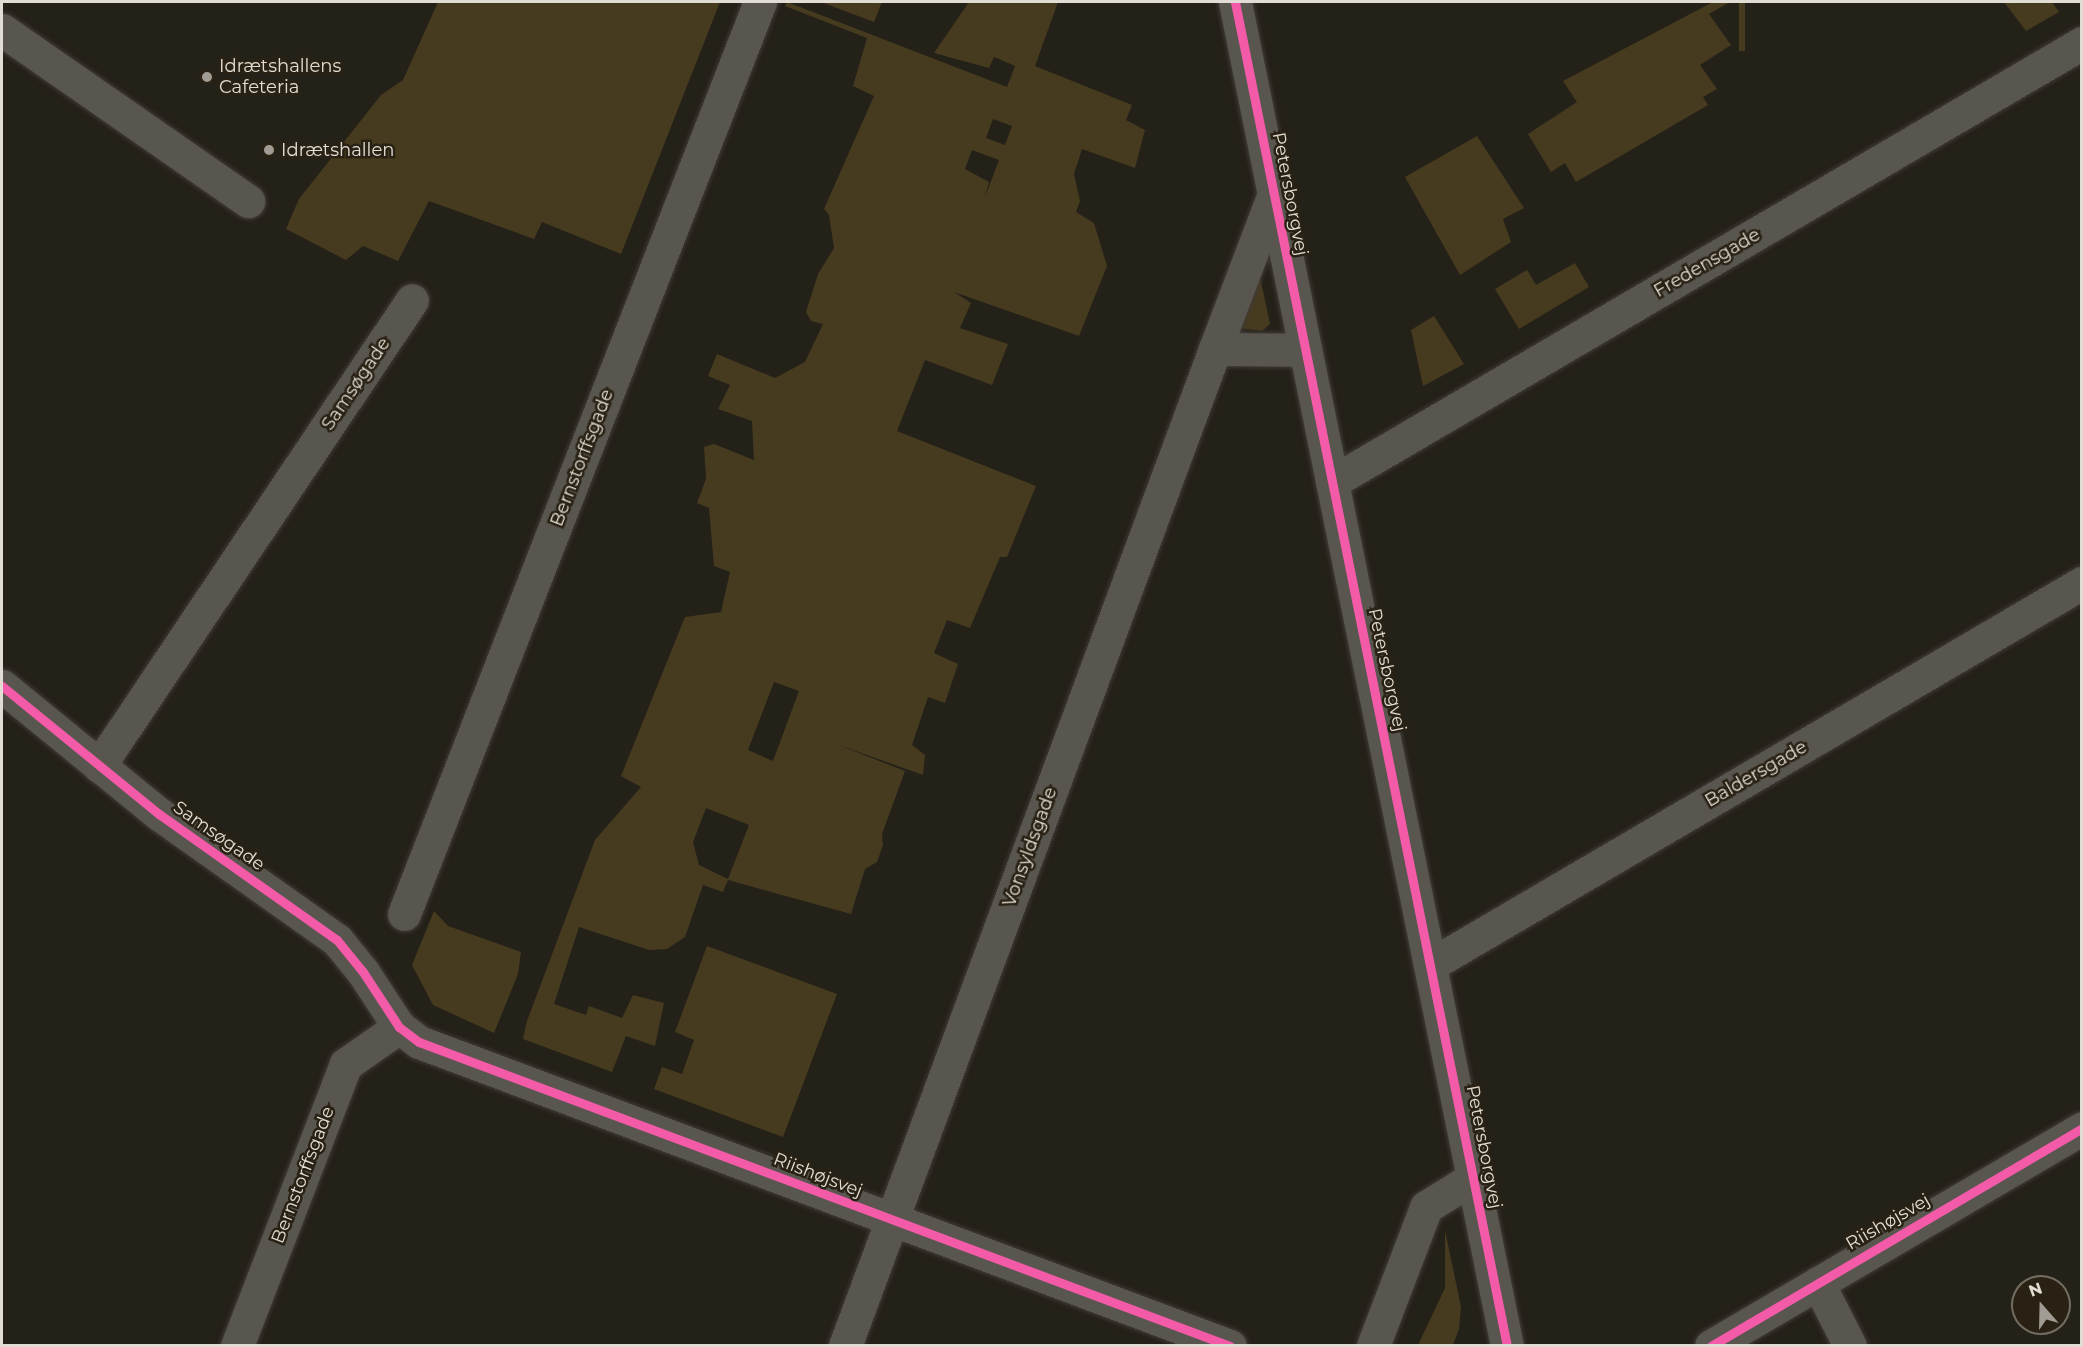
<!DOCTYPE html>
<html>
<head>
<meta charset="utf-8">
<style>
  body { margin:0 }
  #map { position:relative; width:2083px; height:1347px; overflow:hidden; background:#242119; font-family:Montserrat,sans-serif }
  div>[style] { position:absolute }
  .green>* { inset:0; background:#473b1f; transform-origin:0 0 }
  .roads { filter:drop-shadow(0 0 2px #403c36) drop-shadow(0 0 2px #403c36) }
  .minor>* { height:33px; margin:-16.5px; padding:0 16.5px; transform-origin:16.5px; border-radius:16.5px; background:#595650 }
  .cycleway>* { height:9px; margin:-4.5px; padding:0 4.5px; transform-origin:4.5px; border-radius:4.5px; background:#f35aa7 }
  .dots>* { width:16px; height:16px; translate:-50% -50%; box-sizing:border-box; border:3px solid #292214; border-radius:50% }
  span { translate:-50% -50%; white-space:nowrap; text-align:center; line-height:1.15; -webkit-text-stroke:5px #292214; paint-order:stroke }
  .poi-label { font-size:18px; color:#e2ddd4 }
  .left { translate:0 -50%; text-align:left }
  .street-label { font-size:18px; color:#e2ddd4 }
  .frame { position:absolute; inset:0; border:3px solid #e2ddd4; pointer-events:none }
  .north { position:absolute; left:2011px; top:1275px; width:60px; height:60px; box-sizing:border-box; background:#292214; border:2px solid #736d61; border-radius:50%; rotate:340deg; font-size:16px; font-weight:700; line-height:24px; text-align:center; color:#e2ddd4 }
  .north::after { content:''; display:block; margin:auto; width:21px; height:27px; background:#a09b93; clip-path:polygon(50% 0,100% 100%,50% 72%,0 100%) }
</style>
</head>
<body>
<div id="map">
  <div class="green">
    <i style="clip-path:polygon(438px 2px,720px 2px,621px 254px,542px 222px,534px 239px,429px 201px,398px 261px,363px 246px,346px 260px,286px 229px,299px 199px,381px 95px,403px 80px)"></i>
    <i style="clip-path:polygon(evenodd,787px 2px,1007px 87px,1015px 66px,994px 57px,989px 68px,934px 53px,969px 2px,1058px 2px,1035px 66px,1132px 105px,1126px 120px,1145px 130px,1135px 168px,1082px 149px,1074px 174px,1080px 201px,1076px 212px,1094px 223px,1107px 266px,1079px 336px,954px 292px,971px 303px,960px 328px,1008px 344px,992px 385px,925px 360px,897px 431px,1036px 486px,1007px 557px,1000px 557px,970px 628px,947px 620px,934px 653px,958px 664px,945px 703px,928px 697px,912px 745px,925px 755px,923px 775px,836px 744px,905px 771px,882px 834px,883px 845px,877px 862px,865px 869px,851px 914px,728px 880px,723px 892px,703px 885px,685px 937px,667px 949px,649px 950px,579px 927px,554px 1004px,586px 1015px,589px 1006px,622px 1018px,633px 995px,664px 1003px,655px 1046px,626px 1036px,612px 1072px,523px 1039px,527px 1021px,595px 840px,641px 787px,621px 776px,685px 617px,721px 612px,730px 572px,714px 566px,709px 508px,697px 503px,706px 479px,704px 447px,714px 444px,754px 460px,752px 421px,718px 409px,730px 385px,708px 376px,717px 354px,775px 378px,805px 362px,823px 324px,811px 321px,806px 312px,818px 274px,834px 248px,829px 215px,824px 209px,874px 96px,853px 86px,867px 38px,785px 6px,787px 2px,993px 119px,1012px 126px,1005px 145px,986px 138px,993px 119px,787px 2px,972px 150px,999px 160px,985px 197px,989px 182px,965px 169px,972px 150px,787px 2px,774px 682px,799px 691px,773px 761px,748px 750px,774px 682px,787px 2px,706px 808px,749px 825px,728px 879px,699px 865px,693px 842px,706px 808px)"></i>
    <i style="clip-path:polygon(821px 2px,882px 2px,874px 22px)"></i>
    <i style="clip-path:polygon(1713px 2px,1730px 2px,1709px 14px,1731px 45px,1700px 65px,1717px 89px,1703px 97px,1708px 105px,1576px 182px,1565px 163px,1551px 172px,1528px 134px,1577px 102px,1563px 81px)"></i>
    <i style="left:1739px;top:2px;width:6px;height:49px"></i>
    <i style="clip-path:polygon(2004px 2px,2052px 2px,2059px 12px,2026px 31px)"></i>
    <i style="clip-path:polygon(1477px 136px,1524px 208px,1503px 219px,1511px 242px,1460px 275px,1405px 177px)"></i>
    <i style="clip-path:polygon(1575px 263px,1589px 287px,1519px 329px,1495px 289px,1527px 270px,1536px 285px)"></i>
    <i style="clip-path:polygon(1259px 272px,1270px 324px,1262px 331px,1238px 328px)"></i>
    <i style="clip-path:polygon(1434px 316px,1464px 364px,1423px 386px,1411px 330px)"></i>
    <i style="clip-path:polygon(434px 911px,448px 926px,521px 952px,518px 974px,494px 1033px,433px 1005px,412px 965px)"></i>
    <i style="clip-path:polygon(707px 946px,837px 994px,783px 1137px,654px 1089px,662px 1067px,682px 1074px,694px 1040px,675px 1032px)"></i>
    <i style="clip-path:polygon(1445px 1230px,1461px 1307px,1459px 1329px,1453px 1345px,1418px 1345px,1445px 1288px)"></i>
  </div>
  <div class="roads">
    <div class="minor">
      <i style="left:1235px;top:2px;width:1371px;rotate:78.56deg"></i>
      <i style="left:2px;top:30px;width:300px;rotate:34.8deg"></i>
      <i style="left:1215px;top:349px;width:164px;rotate:-69.2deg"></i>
      <i style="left:1332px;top:482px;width:869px;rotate:-30.34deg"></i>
      <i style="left:2px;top:686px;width:203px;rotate:39.2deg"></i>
      <i style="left:159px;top:814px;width:218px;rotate:35.3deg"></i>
      <i style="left:337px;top:940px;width:41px;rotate:50.9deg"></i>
      <i style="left:363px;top:972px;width:66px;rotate:56.8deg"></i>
      <i style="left:399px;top:1027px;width:25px;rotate:37deg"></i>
      <i style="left:419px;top:1042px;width:866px;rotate:20.55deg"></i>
      <i style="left:99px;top:766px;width:561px;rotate:-56.11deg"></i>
      <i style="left:404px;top:914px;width:979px;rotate:-68.68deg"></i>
      <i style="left:1430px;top:965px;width:756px;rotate:-30.37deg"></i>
      <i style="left:1818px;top:1283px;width:71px;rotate:63.1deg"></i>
      <i style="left:237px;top:1346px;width:302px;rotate:-68.9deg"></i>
      <i style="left:346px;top:1064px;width:65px;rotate:-34.9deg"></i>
      <i style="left:845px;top:1346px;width:1063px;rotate:-69.64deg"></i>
      <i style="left:1215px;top:349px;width:90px;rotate:0.6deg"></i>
      <i style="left:1373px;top:1346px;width:149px;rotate:-69.1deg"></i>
      <i style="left:1426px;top:1207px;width:55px;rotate:-31.7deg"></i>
      <i style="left:1711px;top:1346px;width:430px;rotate:-30.4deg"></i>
    </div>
  </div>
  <div class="cycleway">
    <i style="left:1235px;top:2px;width:1371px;rotate:78.56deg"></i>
    <i style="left:2px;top:686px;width:203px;rotate:39.2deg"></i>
    <i style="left:159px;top:814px;width:218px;rotate:35.3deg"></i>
    <i style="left:337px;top:940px;width:41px;rotate:50.9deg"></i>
    <i style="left:363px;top:972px;width:66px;rotate:56.8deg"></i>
    <i style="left:399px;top:1027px;width:25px;rotate:37deg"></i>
    <i style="left:419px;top:1042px;width:866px;rotate:20.55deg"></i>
    <i style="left:1711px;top:1346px;width:430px;rotate:-30.4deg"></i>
  </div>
  <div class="dots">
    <i style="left:207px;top:77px;background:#a09b93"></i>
    <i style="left:269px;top:150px;background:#a09b93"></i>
  </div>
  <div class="poi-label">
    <span class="left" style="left:219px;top:77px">Idrætshallens<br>Cafeteria</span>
    <span class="left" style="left:281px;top:150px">Idrætshallen</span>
  </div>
  <div class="street-label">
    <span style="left:1290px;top:194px;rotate:79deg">Petersborgvej</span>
    <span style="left:1707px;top:263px;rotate:-30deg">Fredensgade</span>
    <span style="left:356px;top:384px;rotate:-56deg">Samsøgade</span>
    <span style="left:582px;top:458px;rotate:-69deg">Bernstorffsgade</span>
    <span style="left:1387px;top:670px;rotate:78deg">Petersborgvej</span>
    <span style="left:1756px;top:774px;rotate:-30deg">Baldersgade</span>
    <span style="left:219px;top:836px;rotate:35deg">Samsøgade</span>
    <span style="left:1030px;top:847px;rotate:-70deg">Vonsyldsgade</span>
    <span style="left:1484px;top:1147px;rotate:79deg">Petersborgvej</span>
    <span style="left:303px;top:1175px;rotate:-69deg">Bernstorffsgade</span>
    <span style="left:818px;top:1175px;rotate:21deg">Riishøjsvej</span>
    <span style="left:1888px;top:1222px;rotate:-30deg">Riishøjsvej</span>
  </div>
  <div class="frame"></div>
  <div class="north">N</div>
</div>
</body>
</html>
